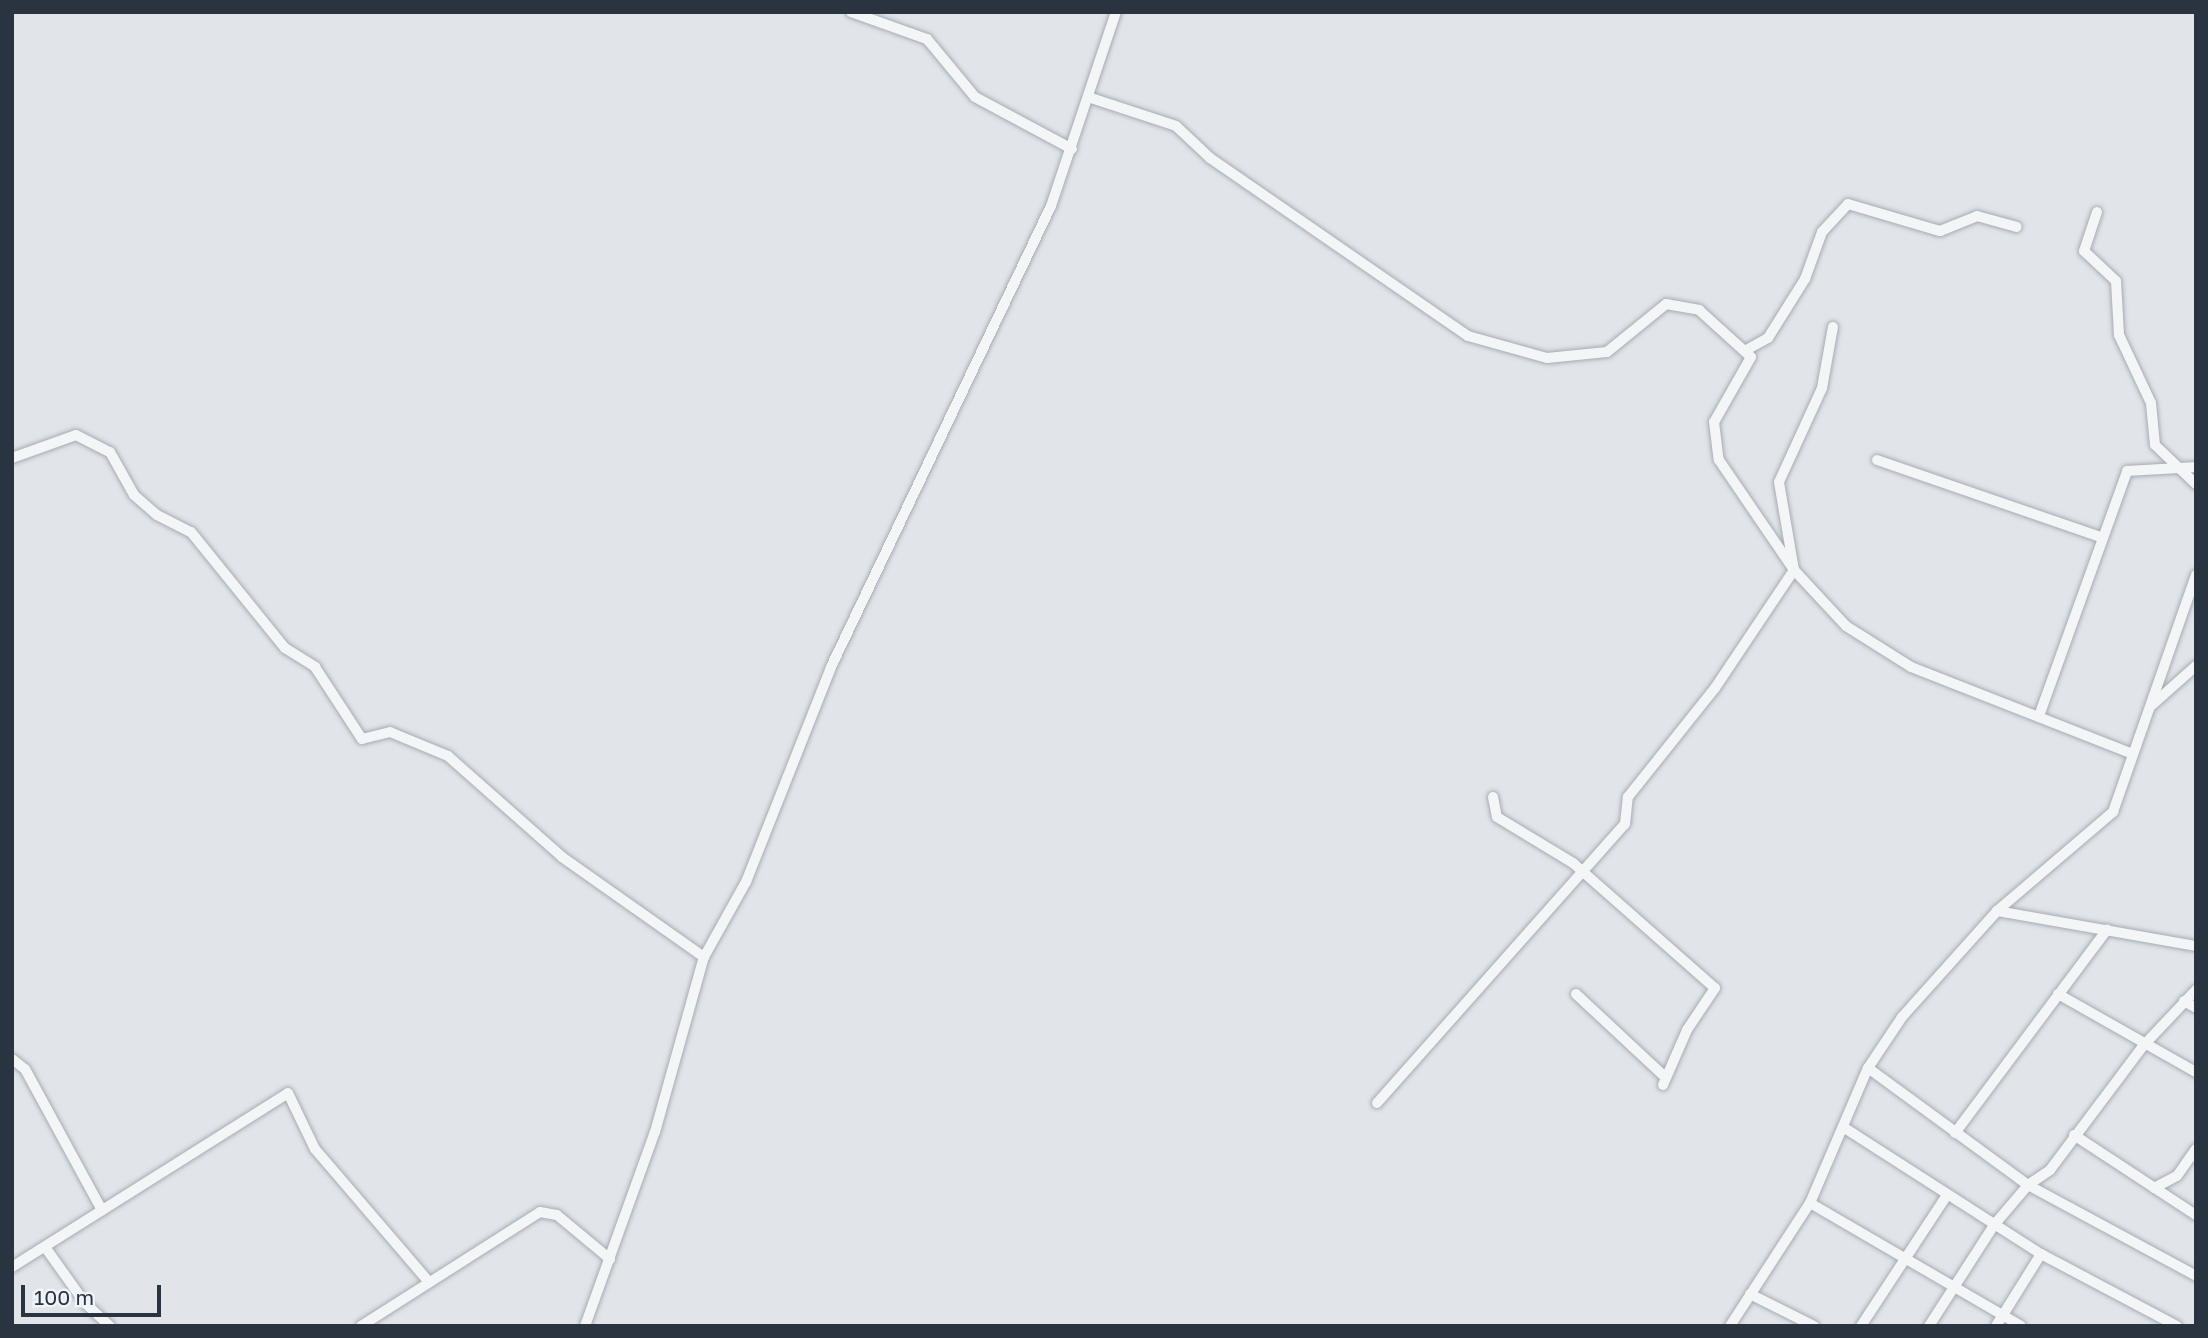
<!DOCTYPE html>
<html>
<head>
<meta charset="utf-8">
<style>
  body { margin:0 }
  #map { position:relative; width:2208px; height:1338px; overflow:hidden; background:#e1e5e9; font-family:"Golos Text",sans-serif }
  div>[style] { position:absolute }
  .roads { filter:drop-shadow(0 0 2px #a6acb3) drop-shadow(0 0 2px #a6acb3) }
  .minor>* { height:10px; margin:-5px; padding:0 5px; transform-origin:5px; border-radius:5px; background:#f3f5f7 }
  span { translate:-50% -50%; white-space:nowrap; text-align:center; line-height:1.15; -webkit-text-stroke:5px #f0f3f7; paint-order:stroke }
  .frame { position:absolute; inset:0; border:14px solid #2a3340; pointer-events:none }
  .scale { position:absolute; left:21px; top:1285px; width:140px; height:32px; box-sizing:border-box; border:4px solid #2a3340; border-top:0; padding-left:9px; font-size:21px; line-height:24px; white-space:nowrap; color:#2a3340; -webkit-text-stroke:5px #f0f3f7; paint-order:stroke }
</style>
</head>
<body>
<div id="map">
  <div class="roads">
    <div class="minor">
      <i style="left:851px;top:12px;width:81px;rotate:19.6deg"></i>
      <i style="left:927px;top:39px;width:75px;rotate:50.4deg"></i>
      <i style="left:975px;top:97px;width:110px;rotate:28.2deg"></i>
      <i style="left:1091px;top:98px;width:89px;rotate:18.2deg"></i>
      <i style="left:1176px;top:126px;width:47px;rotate:43.3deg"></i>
      <i style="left:1210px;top:158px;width:313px;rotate:34.6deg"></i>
      <i style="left:1468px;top:336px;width:82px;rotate:15.6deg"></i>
      <i style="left:1547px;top:358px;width:60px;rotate:-5.7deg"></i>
      <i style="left:1607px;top:352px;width:76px;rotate:-39.1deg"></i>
      <i style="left:1666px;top:304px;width:34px;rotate:10deg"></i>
      <i style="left:1699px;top:310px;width:70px;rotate:42.1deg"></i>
      <i style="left:1751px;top:357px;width:75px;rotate:119.6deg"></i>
      <i style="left:1714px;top:422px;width:38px;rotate:83deg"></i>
      <i style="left:1719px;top:460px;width:133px;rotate:55.7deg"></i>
      <i style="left:1794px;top:570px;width:76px;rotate:47.1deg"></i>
      <i style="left:1846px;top:626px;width:77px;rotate:32.2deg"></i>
      <i style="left:1911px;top:667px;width:235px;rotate:21.4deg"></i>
      <i style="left:2097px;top:212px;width:41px;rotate:108.4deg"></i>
      <i style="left:2084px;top:251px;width:44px;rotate:43.2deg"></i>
      <i style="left:2116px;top:281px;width:54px;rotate:86.8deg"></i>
      <i style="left:2119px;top:335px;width:75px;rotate:64.8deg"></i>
      <i style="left:2151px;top:403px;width:42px;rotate:84.6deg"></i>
      <i style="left:2155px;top:445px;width:57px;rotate:43.6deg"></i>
      <i style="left:1748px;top:349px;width:23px;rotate:-29deg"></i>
      <i style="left:1768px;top:338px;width:70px;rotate:-57.9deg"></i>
      <i style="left:1805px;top:279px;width:50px;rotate:-70.1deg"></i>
      <i style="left:1822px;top:232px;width:38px;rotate:-47deg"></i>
      <i style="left:1848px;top:204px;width:96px;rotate:16.4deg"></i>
      <i style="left:1940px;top:231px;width:40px;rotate:-22deg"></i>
      <i style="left:1977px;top:216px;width:41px;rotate:15.4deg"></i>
      <i style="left:12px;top:458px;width:68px;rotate:-19.8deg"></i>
      <i style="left:76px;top:435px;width:38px;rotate:27deg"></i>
      <i style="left:110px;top:452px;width:49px;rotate:60.8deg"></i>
      <i style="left:134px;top:495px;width:30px;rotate:41deg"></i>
      <i style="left:157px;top:515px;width:38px;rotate:27deg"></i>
      <i style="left:191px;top:532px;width:149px;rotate:51deg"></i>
      <i style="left:285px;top:648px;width:36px;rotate:32deg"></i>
      <i style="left:315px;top:667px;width:86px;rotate:56.9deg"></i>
      <i style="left:362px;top:739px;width:29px;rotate:-14deg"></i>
      <i style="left:390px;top:732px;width:63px;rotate:22.5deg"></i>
      <i style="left:448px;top:756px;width:152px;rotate:41.5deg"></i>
      <i style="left:562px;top:857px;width:174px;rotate:35.2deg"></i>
      <i style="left:1877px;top:460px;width:236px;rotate:19deg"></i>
      <i style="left:2152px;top:705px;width:59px;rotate:-41.6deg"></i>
      <i style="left:2039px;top:716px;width:260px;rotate:-70.2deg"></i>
      <i style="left:2127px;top:471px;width:69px;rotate:-3.3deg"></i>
      <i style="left:1493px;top:797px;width:20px;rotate:79deg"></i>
      <i style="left:1497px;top:817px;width:89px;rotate:31.2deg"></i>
      <i style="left:1573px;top:863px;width:189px;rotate:41.4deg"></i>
      <i style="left:1715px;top:988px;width:50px;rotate:123.7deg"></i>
      <i style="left:1687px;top:1030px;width:60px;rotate:113.6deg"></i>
      <i style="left:1997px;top:911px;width:202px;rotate:10deg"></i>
      <i style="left:1576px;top:994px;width:119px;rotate:43deg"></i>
      <i style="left:2058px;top:994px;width:159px;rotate:29.5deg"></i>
      <i style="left:2184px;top:1001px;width:14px;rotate:30deg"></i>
      <i style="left:12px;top:1059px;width:16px;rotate:38deg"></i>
      <i style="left:25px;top:1069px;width:161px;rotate:61.4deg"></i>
      <i style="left:1868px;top:1068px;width:198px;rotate:36.2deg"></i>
      <i style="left:2028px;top:1185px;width:191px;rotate:28.4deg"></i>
      <i style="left:1377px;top:1103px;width:373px;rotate:-48.4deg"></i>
      <i style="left:1625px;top:824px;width:27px;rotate:-84deg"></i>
      <i style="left:1628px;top:797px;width:139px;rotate:-51.4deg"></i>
      <i style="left:1715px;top:688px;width:142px;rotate:-56.2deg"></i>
      <i style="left:1794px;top:570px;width:89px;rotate:-99.7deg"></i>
      <i style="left:1779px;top:482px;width:103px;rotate:-65.4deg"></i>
      <i style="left:1822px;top:388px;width:62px;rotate:-79.8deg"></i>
      <i style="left:1843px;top:1127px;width:235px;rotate:32.7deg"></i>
      <i style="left:2041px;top:1254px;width:154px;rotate:27.9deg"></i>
      <i style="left:1955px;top:1133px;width:254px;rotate:-53.2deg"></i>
      <i style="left:2074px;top:1135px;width:146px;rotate:33.3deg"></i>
      <i style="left:2154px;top:1188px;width:26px;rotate:-28deg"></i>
      <i style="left:2177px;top:1176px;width:33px;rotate:-55deg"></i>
      <i style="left:1810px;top:1203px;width:244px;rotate:30.2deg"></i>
      <i style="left:45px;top:1247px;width:69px;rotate:54.5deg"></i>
      <i style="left:85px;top:1303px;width:34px;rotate:43deg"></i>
      <i style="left:12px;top:1267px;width:326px;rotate:-32.2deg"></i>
      <i style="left:288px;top:1093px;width:62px;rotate:64.3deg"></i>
      <i style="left:315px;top:1149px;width:175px;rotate:49.4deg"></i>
      <i style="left:1750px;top:1294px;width:72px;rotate:26.6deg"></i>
      <i style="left:361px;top:1326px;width:212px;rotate:-32.5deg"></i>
      <i style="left:540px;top:1212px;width:17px;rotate:10deg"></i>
      <i style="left:557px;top:1215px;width:69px;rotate:39.7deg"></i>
      <i style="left:585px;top:1326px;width:206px;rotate:-70.2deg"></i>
      <i style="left:655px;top:1132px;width:182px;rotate:-74.4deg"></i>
      <i style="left:704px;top:957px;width:86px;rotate:-60.8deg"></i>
      <i style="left:746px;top:882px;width:231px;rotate:-68.4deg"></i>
      <i style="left:831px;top:667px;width:511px;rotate:-64.49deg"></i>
      <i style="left:1051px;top:206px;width:205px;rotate:-71.5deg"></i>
      <i style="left:1730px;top:1326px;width:147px;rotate:-57deg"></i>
      <i style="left:1810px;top:1203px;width:147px;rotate:-66.8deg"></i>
      <i style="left:1868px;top:1068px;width:61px;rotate:-56.3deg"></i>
      <i style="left:1902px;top:1017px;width:142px;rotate:-48.1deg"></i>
      <i style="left:1997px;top:911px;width:153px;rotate:-40.5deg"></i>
      <i style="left:2113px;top:812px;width:251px;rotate:-70.7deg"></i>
      <i style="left:1861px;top:1326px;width:157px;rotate:-56.7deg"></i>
      <i style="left:1929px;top:1326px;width:120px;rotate:-57.2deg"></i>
      <i style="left:1994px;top:1225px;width:52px;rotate:-49.6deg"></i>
      <i style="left:2028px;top:1185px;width:27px;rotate:-34deg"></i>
      <i style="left:2050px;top:1170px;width:155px;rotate:-53.1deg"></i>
      <i style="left:2143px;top:1046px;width:77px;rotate:-46.6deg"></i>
      <i style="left:1996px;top:1326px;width:85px;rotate:-58deg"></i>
    </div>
  </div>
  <div class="frame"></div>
  <div class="scale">100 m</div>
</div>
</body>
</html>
